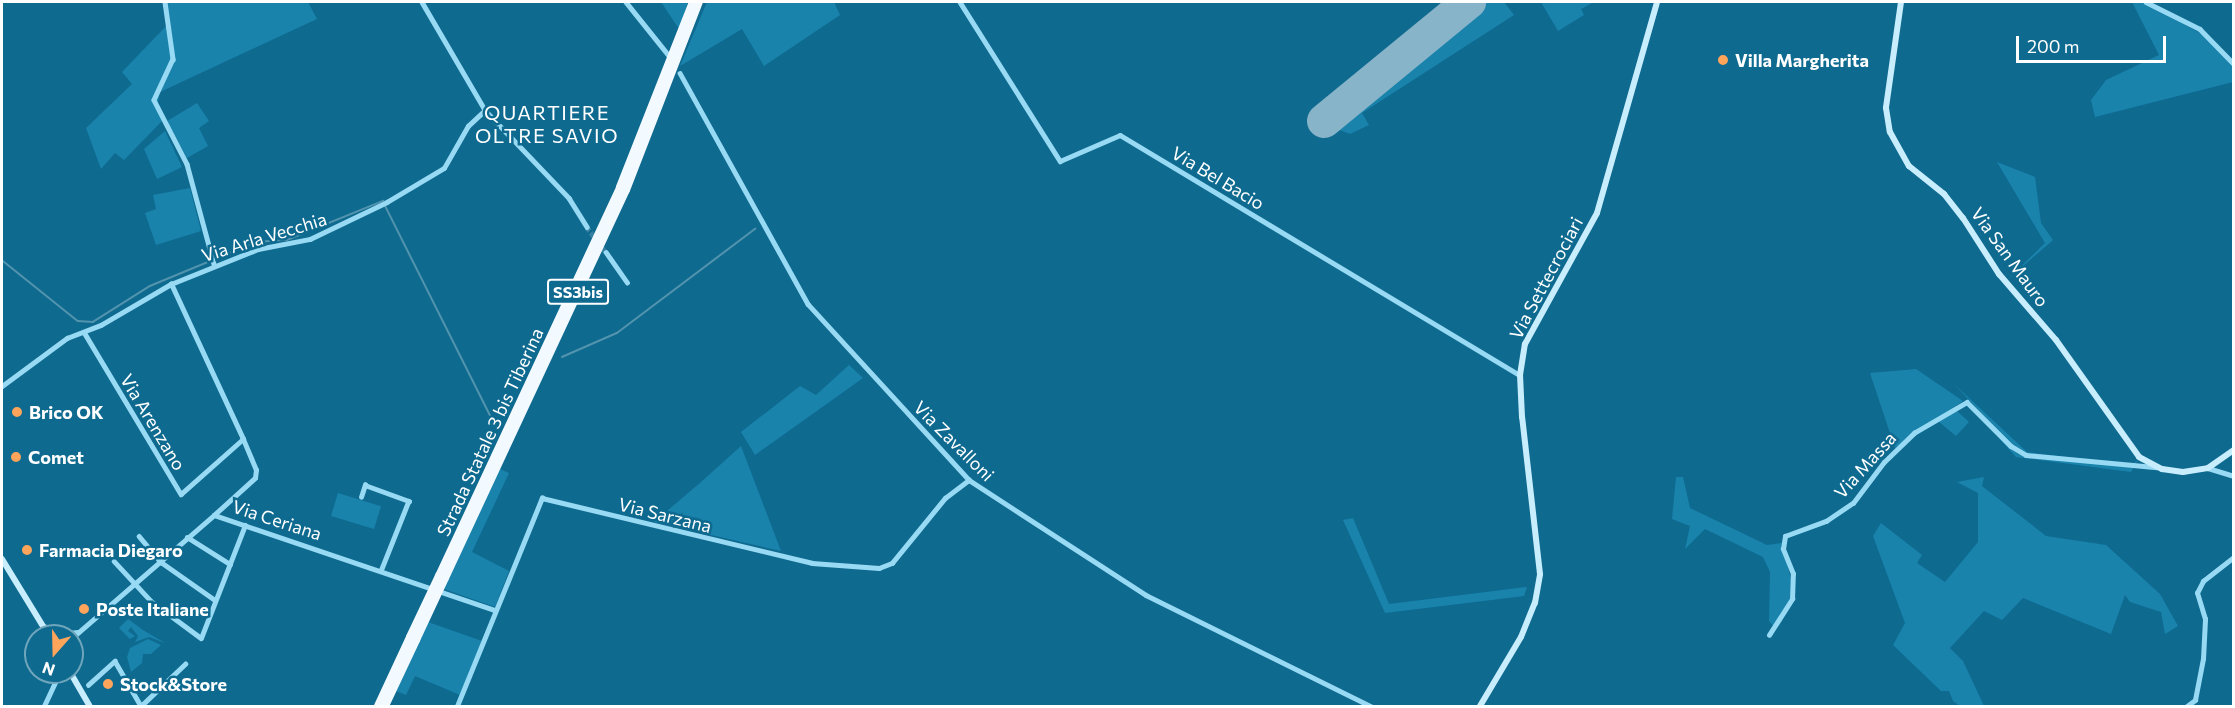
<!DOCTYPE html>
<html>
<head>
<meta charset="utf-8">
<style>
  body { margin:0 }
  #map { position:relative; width:2235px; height:708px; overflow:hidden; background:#0f6a90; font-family:Commissioner,sans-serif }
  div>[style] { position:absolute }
  .green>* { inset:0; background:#1983ac; transform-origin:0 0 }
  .stream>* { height:1.5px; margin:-0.75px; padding:0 0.75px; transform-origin:0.75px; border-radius:0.75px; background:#5294ae }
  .runway>* { height:34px; margin:-17px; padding:0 17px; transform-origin:17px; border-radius:17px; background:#87b4c8 }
  .minor-tunnel>* { height:4.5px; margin-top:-2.25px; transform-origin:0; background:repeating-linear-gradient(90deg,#3380a1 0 4.5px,transparent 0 6.5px) }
  .minor>* { height:4.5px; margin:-2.25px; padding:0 2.25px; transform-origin:2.25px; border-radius:2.25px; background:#98daf3 }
  .secondary>* { height:6px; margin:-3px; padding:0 3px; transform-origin:3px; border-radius:3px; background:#c8edfd }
  .trunk>* { height:8px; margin:-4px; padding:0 4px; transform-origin:4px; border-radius:4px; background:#f2faff }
  .trunk-bridge>* { height:8px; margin:-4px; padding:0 4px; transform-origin:4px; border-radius:4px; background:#f2faff }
  .dots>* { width:16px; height:16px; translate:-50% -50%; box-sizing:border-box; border:3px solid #0f6a90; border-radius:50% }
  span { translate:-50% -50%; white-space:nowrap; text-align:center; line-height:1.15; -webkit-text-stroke:5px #0f6a90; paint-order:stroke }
  .shield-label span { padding:2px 4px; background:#0f6a90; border:2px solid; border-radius:4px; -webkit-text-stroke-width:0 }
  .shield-label { font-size:16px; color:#fff; font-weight:700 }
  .poi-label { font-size:18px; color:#fff; font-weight:700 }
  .left { translate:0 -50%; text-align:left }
  .street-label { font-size:18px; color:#fff }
  .neighbourhood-label { font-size:20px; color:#fff; letter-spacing:1.5px }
  .frame { position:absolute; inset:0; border:3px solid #fff; pointer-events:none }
  .north { position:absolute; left:24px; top:624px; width:60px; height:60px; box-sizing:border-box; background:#0f6a90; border:2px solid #6fa6bc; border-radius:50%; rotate:200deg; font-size:16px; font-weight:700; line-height:24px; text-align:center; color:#fff }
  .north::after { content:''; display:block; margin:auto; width:21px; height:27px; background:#ffa45b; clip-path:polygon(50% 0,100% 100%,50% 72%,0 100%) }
  .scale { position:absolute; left:2016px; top:36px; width:150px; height:27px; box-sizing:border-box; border:3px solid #fff; border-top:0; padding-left:8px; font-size:18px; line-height:21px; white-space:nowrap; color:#fff; -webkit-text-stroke:4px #0f6a90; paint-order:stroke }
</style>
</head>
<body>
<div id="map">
  <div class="green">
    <i style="clip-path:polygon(163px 2px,308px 2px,317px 19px,160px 92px,157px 107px,163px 120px,124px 160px,115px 153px,101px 169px,86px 128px,132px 84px,122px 72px,167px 25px)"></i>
    <i style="clip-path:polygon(661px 2px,688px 2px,679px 29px)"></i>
    <i style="clip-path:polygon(707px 2px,834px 2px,840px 15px,764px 66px,742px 29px,680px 66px)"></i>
    <i style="clip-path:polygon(1480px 2px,1504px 2px,1514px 15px,1362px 113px,1369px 125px,1350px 134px,1327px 125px)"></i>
    <i style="clip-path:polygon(1541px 2px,1594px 2px,1581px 9px,1584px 15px,1558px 31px)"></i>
    <i style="clip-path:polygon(2132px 2px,2143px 2px,2209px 38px,2233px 65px,2233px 82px,2095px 117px,2091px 100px,2106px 80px,2159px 55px)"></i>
    <i style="clip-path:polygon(197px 103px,209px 121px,199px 128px,208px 146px,187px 158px,167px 121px)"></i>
    <i style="clip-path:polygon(165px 131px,182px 167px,157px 179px,144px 149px)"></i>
    <i style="clip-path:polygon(1997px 162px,2035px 177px,2041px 223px,2053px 240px,2006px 281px,2045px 243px)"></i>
    <i style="clip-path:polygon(190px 188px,201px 231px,156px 245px,145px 213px,156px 209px,153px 195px)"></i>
    <i style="clip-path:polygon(849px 365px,863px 378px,755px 455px,741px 432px,800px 386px,816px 395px)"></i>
    <i style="clip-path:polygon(1916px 369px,1963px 401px,1895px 448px,1870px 373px)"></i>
    <i style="clip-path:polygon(1954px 384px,2027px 452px,2131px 465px,2138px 460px,2131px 472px,2016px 457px,1999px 438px,2018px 454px,2070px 460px,2026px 453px,2015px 449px)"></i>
    <i style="clip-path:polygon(1956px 410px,1969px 422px,1956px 436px,1939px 422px,1914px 435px)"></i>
    <i style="clip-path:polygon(741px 446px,781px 551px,654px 522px,701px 482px)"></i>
    <i style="clip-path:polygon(500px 469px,509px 473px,472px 552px,509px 571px,495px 607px,444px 589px)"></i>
    <i style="clip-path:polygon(1676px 477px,1683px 477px,1690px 508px,1767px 545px,1782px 543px,1791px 579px,1790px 600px,1774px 627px,1769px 621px,1770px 572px,1763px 557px,1705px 529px,1685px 549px,1690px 526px,1672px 519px)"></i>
    <i style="clip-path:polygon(1984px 477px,1982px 486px,2046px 536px,2106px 545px,2160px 594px,2178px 626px,2165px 634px,2161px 612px,2130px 602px,2125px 595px,2111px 634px,2023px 598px,2002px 620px,1984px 611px,1950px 648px,1963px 661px,1984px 706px,1960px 706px,1953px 701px,1949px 691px,1941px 691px,1893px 645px,1905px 623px,1873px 536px,1881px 523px,1922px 555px,1917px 563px,1945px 582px,1978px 542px,1978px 493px,1957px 482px)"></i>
    <i style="left:338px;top:493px;width:45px;height:24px;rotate:17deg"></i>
    <i style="clip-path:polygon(1353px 518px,1389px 604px,1527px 587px,1524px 596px,1385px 613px,1343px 520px)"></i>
    <i style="clip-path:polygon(128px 619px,143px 630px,165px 643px,149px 637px,135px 642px,138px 636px,131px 627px,128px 631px,135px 636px,130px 639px,119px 628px)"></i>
    <i style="clip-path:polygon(428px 622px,482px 641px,460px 695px,415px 676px,406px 695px,396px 691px)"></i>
    <i style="clip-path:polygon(148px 639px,161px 645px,151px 654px,143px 654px,142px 663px,131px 672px,127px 657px,130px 648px)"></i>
  </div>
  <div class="stream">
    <i style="left:385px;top:205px;width:241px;rotate:63.4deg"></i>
    <i style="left:2px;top:260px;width:97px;rotate:38.8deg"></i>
    <i style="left:78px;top:321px;width:15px;rotate:4deg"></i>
    <i style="left:93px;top:322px;width:67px;rotate:-32.3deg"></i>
    <i style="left:150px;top:286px;width:115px;rotate:-22.5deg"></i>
    <i style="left:256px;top:242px;width:31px;rotate:-4deg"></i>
    <i style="left:287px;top:240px;width:104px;rotate:-22.1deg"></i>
    <i style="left:562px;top:357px;width:60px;rotate:-23.6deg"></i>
    <i style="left:617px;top:333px;width:173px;rotate:-37deg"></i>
  </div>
  <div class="runway">
    <i style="left:1324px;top:121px;width:188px;rotate:-39.4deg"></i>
  </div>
  <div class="minor-tunnel">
    <i style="left:587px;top:227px;width:31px;rotate:53deg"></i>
  </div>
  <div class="minor">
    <i style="left:165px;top:2px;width:58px;rotate:82deg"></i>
    <i style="left:173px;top:59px;width:45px;rotate:114.9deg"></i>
    <i style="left:154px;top:100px;width:72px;rotate:62.7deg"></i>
    <i style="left:187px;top:164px;width:104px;rotate:74.9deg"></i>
    <i style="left:422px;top:2px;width:125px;rotate:59.7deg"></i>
    <i style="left:485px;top:110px;width:122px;rotate:46.3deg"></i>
    <i style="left:569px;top:198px;width:34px;rotate:58deg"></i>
    <i style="left:626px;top:2px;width:70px;rotate:51.3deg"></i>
    <i style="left:960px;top:2px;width:188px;rotate:57.8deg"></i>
    <i style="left:1060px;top:161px;width:65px;rotate:-23.4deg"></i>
    <i style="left:1120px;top:135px;width:466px;rotate:31deg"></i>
    <i style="left:2146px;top:2px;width:60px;rotate:26.6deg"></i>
    <i style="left:2200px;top:29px;width:49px;rotate:45.8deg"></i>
    <i style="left:680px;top:73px;width:264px;rotate:61deg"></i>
    <i style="left:808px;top:304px;width:239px;rotate:47.5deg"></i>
    <i style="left:969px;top:480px;width:211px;rotate:33deg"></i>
    <i style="left:1146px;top:595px;width:251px;rotate:26.3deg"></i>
    <i style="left:606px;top:252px;width:37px;rotate:55deg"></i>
    <i style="left:84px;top:332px;width:189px;rotate:59.1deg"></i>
    <i style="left:181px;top:494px;width:83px;rotate:-41.6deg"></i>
    <i style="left:243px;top:439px;width:171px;rotate:-114.9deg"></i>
    <i style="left:2px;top:386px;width:81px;rotate:-36.4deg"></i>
    <i style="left:67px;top:338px;width:36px;rotate:-21deg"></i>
    <i style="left:101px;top:325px;width:81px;rotate:-30.4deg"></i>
    <i style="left:171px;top:284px;width:94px;rotate:-21.9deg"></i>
    <i style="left:258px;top:249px;width:53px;rotate:-10.9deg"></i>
    <i style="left:310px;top:239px;width:85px;rotate:-25.7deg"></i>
    <i style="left:387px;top:202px;width:66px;rotate:-30.8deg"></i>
    <i style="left:444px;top:168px;width:48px;rotate:-60.3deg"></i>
    <i style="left:468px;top:126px;width:23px;rotate:-43deg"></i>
    <i style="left:2208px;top:468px;width:27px;rotate:17deg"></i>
    <i style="left:361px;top:497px;width:13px;rotate:-72deg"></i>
    <i style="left:365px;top:485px;width:47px;rotate:20deg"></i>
    <i style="left:409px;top:501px;width:73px;rotate:111.7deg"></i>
    <i style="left:214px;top:515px;width:55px;rotate:-42.1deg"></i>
    <i style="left:255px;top:478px;width:8px;rotate:-83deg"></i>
    <i style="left:256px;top:470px;width:34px;rotate:-113deg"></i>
    <i style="left:139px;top:536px;width:34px;rotate:50deg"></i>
    <i style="left:161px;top:562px;width:66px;rotate:35.1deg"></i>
    <i style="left:187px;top:537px;width:51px;rotate:32.1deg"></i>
    <i style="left:114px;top:561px;width:54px;rotate:47.2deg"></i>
    <i style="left:151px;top:601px;width:62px;rotate:36.5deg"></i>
    <i style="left:201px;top:638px;width:121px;rotate:-68.7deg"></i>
    <i style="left:44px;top:626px;width:17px;rotate:28deg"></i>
    <i style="left:59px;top:634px;width:19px;rotate:-6deg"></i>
    <i style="left:1769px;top:635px;width:43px;rotate:-57.4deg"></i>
    <i style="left:1792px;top:599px;width:25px;rotate:-88deg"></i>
    <i style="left:1793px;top:574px;width:27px;rotate:-112deg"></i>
    <i style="left:1783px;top:549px;width:13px;rotate:-81deg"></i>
    <i style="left:1785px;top:536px;width:44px;rotate:-20.1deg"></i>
    <i style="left:1826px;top:521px;width:32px;rotate:-34deg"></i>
    <i style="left:1853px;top:503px;width:51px;rotate:-52.9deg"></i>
    <i style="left:1884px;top:462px;width:42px;rotate:-44deg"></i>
    <i style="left:1914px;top:433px;width:61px;rotate:-30.3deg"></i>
    <i style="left:1967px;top:402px;width:62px;rotate:45deg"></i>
    <i style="left:2011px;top:446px;width:17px;rotate:31deg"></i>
    <i style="left:2026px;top:455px;width:131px;rotate:5.3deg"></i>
    <i style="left:72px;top:638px;width:188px;rotate:-40.9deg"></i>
    <i style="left:214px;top:515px;width:297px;rotate:18.7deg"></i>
    <i style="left:88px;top:685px;width:36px;rotate:-42deg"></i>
    <i style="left:115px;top:661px;width:52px;rotate:60deg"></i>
    <i style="left:44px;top:706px;width:38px;rotate:-65deg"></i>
    <i style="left:141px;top:706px;width:61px;rotate:-43.7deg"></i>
    <i style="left:457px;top:706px;width:225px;rotate:-67.8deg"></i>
    <i style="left:542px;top:498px;width:278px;rotate:13.5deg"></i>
    <i style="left:812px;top:563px;width:67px;rotate:4.3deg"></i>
    <i style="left:879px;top:568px;width:14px;rotate:-21deg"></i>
    <i style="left:892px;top:563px;width:84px;rotate:-50.8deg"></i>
    <i style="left:945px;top:498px;width:30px;rotate:-37deg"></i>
    <i style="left:2187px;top:706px;width:10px;rotate:-37deg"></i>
    <i style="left:2195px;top:700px;width:42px;rotate:-79deg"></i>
    <i style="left:2203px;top:659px;width:40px;rotate:-87.1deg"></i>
    <i style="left:2205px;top:619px;width:27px;rotate:-107deg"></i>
    <i style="left:2197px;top:593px;width:13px;rotate:-63deg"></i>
    <i style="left:2203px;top:581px;width:39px;rotate:-38deg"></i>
  </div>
  <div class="secondary">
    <i style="left:1901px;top:2px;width:107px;rotate:98.1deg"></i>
    <i style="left:1886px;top:108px;width:24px;rotate:81deg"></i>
    <i style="left:1890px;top:132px;width:39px;rotate:61deg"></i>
    <i style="left:1909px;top:166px;width:45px;rotate:38.7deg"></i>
    <i style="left:1944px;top:194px;width:31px;rotate:52deg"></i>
    <i style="left:1963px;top:218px;width:67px;rotate:57.3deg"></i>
    <i style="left:1999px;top:274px;width:87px;rotate:49.2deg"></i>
    <i style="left:2056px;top:340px;width:143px;rotate:54.6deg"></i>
    <i style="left:2139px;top:457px;width:26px;rotate:28deg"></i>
    <i style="left:2162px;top:469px;width:21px;rotate:8deg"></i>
    <i style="left:2183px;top:472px;width:25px;rotate:-9deg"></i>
    <i style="left:2208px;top:468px;width:32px;rotate:-35deg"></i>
    <i style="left:2px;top:559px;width:90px;rotate:58.6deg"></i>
    <i style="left:70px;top:672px;width:39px;rotate:60deg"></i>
    <i style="left:1480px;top:706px;width:80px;rotate:-59.3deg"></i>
    <i style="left:1521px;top:637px;width:37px;rotate:-68deg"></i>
    <i style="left:1535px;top:603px;width:29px;rotate:-80deg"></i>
    <i style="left:1540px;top:574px;width:158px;rotate:-96.5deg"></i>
    <i style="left:1522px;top:417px;width:42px;rotate:-92.7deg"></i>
    <i style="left:1520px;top:375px;width:31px;rotate:-81deg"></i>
    <i style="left:1525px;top:344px;width:149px;rotate:-61.2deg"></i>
    <i style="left:1597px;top:213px;width:219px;rotate:-74.1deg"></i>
  </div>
  <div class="trunk">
    <i style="left:439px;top:576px;width:429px;rotate:-65deg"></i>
    <i style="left:620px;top:187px;width:199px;rotate:-68.5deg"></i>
    <i style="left:445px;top:578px;width:428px;rotate:-65deg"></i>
    <i style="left:626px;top:190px;width:202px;rotate:-68.8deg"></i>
    <i style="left:378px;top:706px;width:76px;rotate:-65.1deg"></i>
    <i style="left:385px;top:706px;width:73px;rotate:-64.8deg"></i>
  </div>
  <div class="trunk-bridge">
    <i style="left:410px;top:637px;width:68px;rotate:-64.6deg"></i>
    <i style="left:416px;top:640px;width:68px;rotate:-64.9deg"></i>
  </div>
  <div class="dots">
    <i style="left:1723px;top:60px;background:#ffa45b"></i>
    <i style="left:17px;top:412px;background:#ffa45b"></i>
    <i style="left:16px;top:457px;background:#ffa45b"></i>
    <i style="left:27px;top:550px;background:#ffa45b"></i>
    <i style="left:84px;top:609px;background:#ffa45b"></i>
    <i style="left:108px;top:684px;background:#ffa45b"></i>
  </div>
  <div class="shield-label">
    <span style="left:578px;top:292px">SS3bis</span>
  </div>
  <div class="poi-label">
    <span class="left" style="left:1735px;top:60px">Villa Margherita</span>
    <span class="left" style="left:29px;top:412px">Brico OK</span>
    <span class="left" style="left:28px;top:457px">Comet</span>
    <span class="left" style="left:39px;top:550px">Farmacia Diegaro</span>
    <span class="left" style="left:96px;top:609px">Poste Italiane</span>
    <span class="left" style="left:120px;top:684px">Stock&amp;Store</span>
  </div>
  <div class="street-label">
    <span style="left:1218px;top:178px;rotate:31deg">Via Bel Bacio</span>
    <span style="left:264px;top:237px;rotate:-17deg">Via Arla Vecchia</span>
    <span style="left:2010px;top:257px;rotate:54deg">Via San Mauro</span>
    <span style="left:1546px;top:278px;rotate:-62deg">Via Settecrociari</span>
    <span style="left:153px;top:422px;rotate:59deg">Via Arenzano</span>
    <span style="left:490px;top:432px;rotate:-65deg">Strada Statale 3 bis Tiberina</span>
    <span style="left:954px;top:441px;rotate:45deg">Via Zavalloni</span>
    <span style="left:1865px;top:465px;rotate:-48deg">Via Massa</span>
    <span style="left:665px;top:515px;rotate:14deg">Via Sarzana</span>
    <span style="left:277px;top:520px;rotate:18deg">Via Ceriana</span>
  </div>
  <div class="neighbourhood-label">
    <span style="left:547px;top:124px">QUARTIERE<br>OLTRE SAVIO</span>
  </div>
  <div class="frame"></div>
  <div class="north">N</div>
  <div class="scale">200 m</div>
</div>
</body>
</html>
